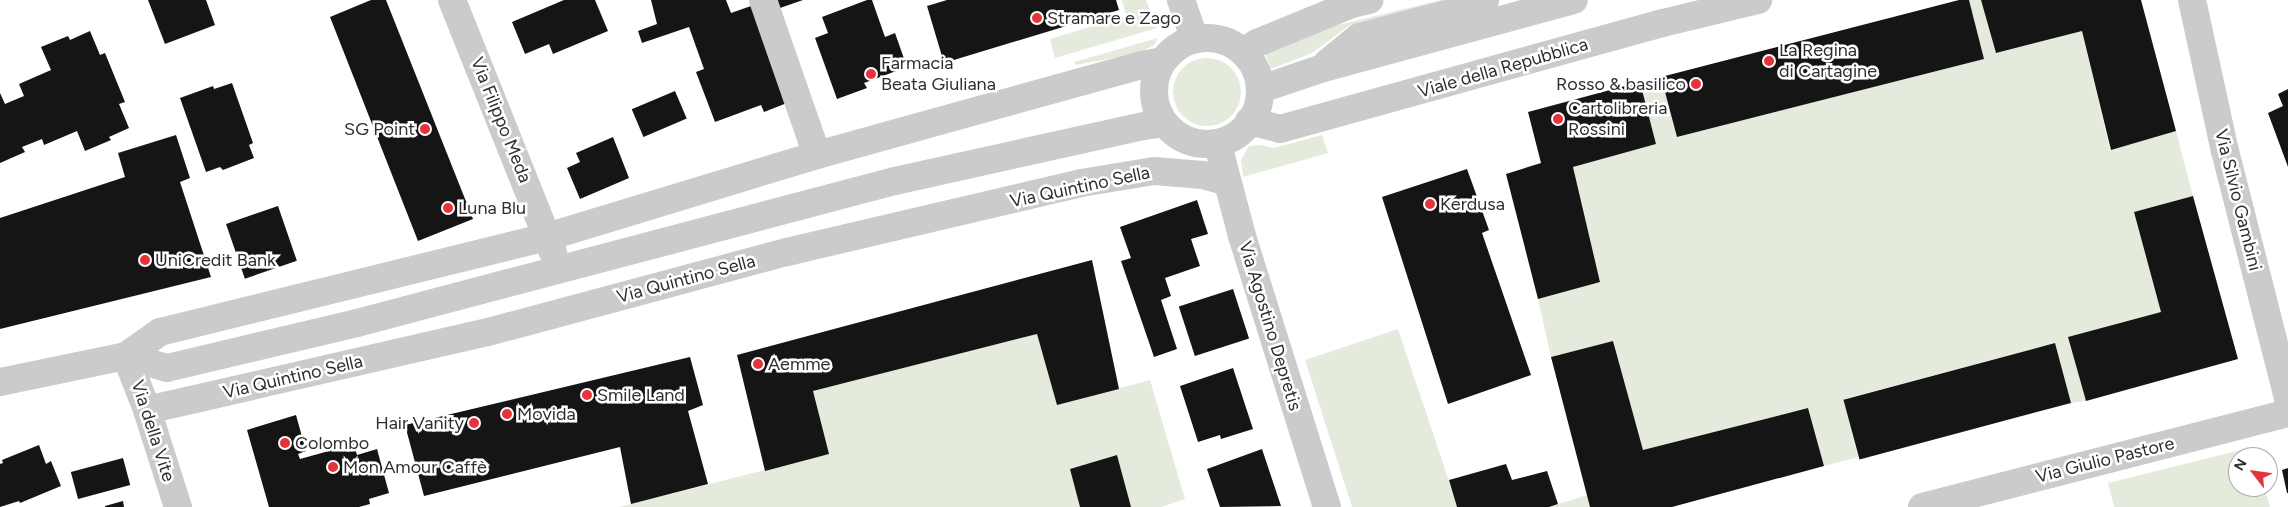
<!DOCTYPE html>
<html>
<head>
<meta charset="utf-8">
<style>
  body { margin:0 }
  #map { position:relative; width:2288px; height:507px; overflow:hidden; background:#fff; font-family:Figtree,sans-serif }
  div>[style] { position:absolute }
  .green>* { inset:0; background:#e4ebdc }
  .round { border-radius:50% }
  .building>* { inset:0; background:#151515; transform-origin:0 0 }
  .minor>* { height:28px; margin:-14px; padding:0 14px; transform-origin:14px; border-radius:14px; background:#cbcbcb }
  .minor>.ring { margin:-14px; padding:0; box-sizing:content-box; background:none; border:28px solid #cbcbcb; border-radius:50% }
  .dots>* { width:14px; height:14px; translate:-50% -50%; box-sizing:border-box; border:2px solid #fff; border-radius:50% }
  span { translate:-50% -50%; white-space:nowrap; text-align:center; line-height:1.15; -webkit-text-stroke:5px #fff; paint-order:stroke }
  .poi-label { font-size:18px; color:#2e2e2e }
  .left { translate:0 -50%; text-align:left }
  .right { translate:-100% -50%; text-align:right }
  .street-label { font-size:18px; color:#2e2e2e }
  .north { position:absolute; left:2228px; top:447px; width:50px; height:50px; box-sizing:border-box; background:#fff; border:1px solid #ababab; border-radius:50%; rotate:300deg; font-size:14px; font-weight:700; line-height:20px; text-align:center; color:#2e2e2e }
  .north::after { content:''; display:block; margin:auto; width:18px; height:22px; background:#e3333b; clip-path:polygon(50% 0,100% 100%,50% 72%,0 100%) }
</style>
</head>
<body>
<div id="map">
  <div class="green">
    <i style="clip-path:polygon(1122px 0,1146px 0,1157px 28px,1055px 58px,1050px 39px,1126px 16px)"></i>
    <i style="clip-path:polygon(1441px 0,1452px 0,1350px 25px,1312px 53px,1271px 69px,1265px 53px,1326px 28px)"></i>
    <i style="clip-path:polygon(1969px 0,1981px 0,1997px 53px,2082px 31px,2110px 150px,2176px 131px,2193px 196px,2134px 212px,2161px 312px,2069px 337px,2086px 401px,2071px 403px,2055px 343px,1844px 399px,1858px 457px,1824px 466px,1808px 408px,1643px 450px,1613px 341px,1551px 357px,1538px 299px,1600px 281px,1573px 167px,1656px 144px,1640px 82px,1661px 77px,1677px 137px,1984px 59px)"></i>
    <i style="clip-path:polygon(1158px 38px,1154px 45px,1139px 53px,1076px 65px,1074px 62px)"></i>
    <i class="round" style="left:1173px;top:58px;width:68px;height:68px"></i>
    <i style="clip-path:polygon(1322px 135px,1328px 153px,1243px 177px,1241px 160px,1249px 146px,1260px 145px,1274px 148px)"></i>
    <i style="clip-path:polygon(1398px 329px,1454px 496px,1457px 507px,1352px 507px,1305px 360px)"></i>
    <i style="clip-path:polygon(1037px 334px,1057px 405px,1150px 380px,1185px 499px,1161px 507px,1131px 507px,1117px 455px,1070px 469px,1080px 507px,619px 507px,828px 454px,813px 391px)"></i>
    <i style="clip-path:polygon(2253px 447px,2256px 457px,2238px 457px,2238px 487px,2264px 487px,2270px 507px,2114px 507px,2108px 483px)"></i>
    <i style="clip-path:polygon(1587px 495px,1590px 507px,1549px 507px)"></i>
  </div>
  <div class="building">
    <i style="clip-path:polygon(148px 0,206px 0,215px 25px,165px 44px)"></i>
    <i style="clip-path:polygon(371px 0,386px 0,473px 219px,418px 241px,330px 17px)"></i>
    <i style="clip-path:polygon(564px 0,595px 0,608px 31px,553px 54px,549px 44px,525px 54px,512px 22px)"></i>
    <i style="clip-path:polygon(651px 0,726px 0,731px 13px,751px 6px,792px 101px,764px 112px,761px 105px,715px 122px,696px 72px,704px 69px,689px 27px,642px 43px,638px 31px,657px 24px)"></i>
    <i style="clip-path:polygon(777px 0,803px 0,780px 8px)"></i>
    <i style="clip-path:polygon(867px 0,872px 0,885px 37px,895px 33px,907px 67px,864px 83px,867px 88px,837px 99px,815px 38px,828px 33px,822px 17px)"></i>
    <i style="clip-path:polygon(947px 0,1116px 0,1119px 10px,944px 63px,927px 6px)"></i>
    <i style="clip-path:polygon(1959px 0,1969px 0,1984px 59px,1677px 137px,1661px 77px)"></i>
    <i style="clip-path:polygon(1981px 0,2141px 0,2176px 131px,2111px 150px,2082px 31px,1996px 53px)"></i>
    <i style="clip-path:polygon(90px 31px,100px 55px,105px 53px,125px 102px,119px 104px,129px 128px,109px 137px,111px 140px,85px 151px,77px 131px,44px 145px,42px 139px,22px 147px,25px 152px,0 163px,0 93px,5px 104px,24px 96px,19px 84px,51px 70px,41px 47px,68px 36px,70px 40px)"></i>
    <i style="clip-path:polygon(1640px 82px,1656px 144px,1573px 167px,1600px 282px,1538px 299px,1506px 174px,1541px 163px,1528px 112px)"></i>
    <i style="clip-path:polygon(232px 83px,253px 143px,249px 145px,254px 158px,223px 170px,220px 167px,206px 172px,180px 98px,213px 86px,214px 89px)"></i>
    <i style="clip-path:polygon(2288px 89px,2288px 167px,2268px 113px,2283px 106px,2278px 94px)"></i>
    <i style="left:675px;top:91px;width:30px;height:47px;rotate:67deg"></i>
    <i style="clip-path:polygon(176px 135px,190px 178px,180px 182px,211px 277px,0 329px,0 218px,125px 177px,118px 153px)"></i>
    <i style="clip-path:polygon(613px 137px,629px 178px,580px 199px,567px 168px,580px 162px,576px 153px)"></i>
    <i style="clip-path:polygon(1467px 169px,1489px 230px,1482px 233px,1531px 375px,1448px 404px,1382px 197px)"></i>
    <i style="clip-path:polygon(2193px 196px,2238px 359px,2086px 401px,2068px 337px,2161px 312px,2134px 212px)"></i>
    <i style="clip-path:polygon(1197px 200px,1208px 234px,1191px 239px,1200px 266px,1165px 278px,1171px 296px,1161px 300px,1177px 349px,1154px 357px,1121px 261px,1131px 258px,1120px 227px)"></i>
    <i style="left:278px;top:206px;width:58px;height:55px;rotate:71deg"></i>
    <i style="clip-path:polygon(1092px 260px,1119px 389px,1057px 405px,1037px 334px,813px 391px,829px 454px,765px 471px,737px 355px)"></i>
    <i style="left:1233px;top:289px;width:52px;height:57px;rotate:72deg"></i>
    <i style="clip-path:polygon(1613px 341px,1643px 450px,1808px 408px,1824px 466px,1672px 507px,1590px 507px,1551px 357px)"></i>
    <i style="left:2055px;top:343px;width:62px;height:219px;rotate:75deg"></i>
    <i style="clip-path:polygon(690px 357px,703px 405px,688px 411px,708px 484px,631px 504px,620px 447px,424px 496px,405px 425px)"></i>
    <i style="clip-path:polygon(1233px 368px,1253px 429px,1221px 439px,1220px 435px,1198px 442px,1180px 386px)"></i>
    <i style="clip-path:polygon(296px 415px,306px 451px,298px 454px,300px 459px,354px 444px,357px 455px,377px 449px,389px 493px,369px 499px,370px 504px,359px 507px,269px 507px,247px 430px)"></i>
    <i style="clip-path:polygon(39px 445px,46px 464px,51px 461px,61px 486px,20px 503px,19px 501px,0 507px,0 464px,3px 463px,2px 460px)"></i>
    <i style="clip-path:polygon(1262px 449px,1281px 506px,1220px 507px,1207px 469px)"></i>
    <i style="clip-path:polygon(1117px 455px,1131px 507px,1080px 507px,1070px 469px)"></i>
    <i style="left:123px;top:458px;width:28px;height:54px;rotate:75deg"></i>
    <i style="clip-path:polygon(1506px 464px,1512px 480px,1547px 471px,1558px 504px,1549px 507px,1457px 507px,1449px 480px)"></i>
    <i style="clip-path:polygon(2288px 468px,2288px 493px,2287px 493px,2282px 470px)"></i>
    <i style="clip-path:polygon(123px 501px,124px 507px,105px 507px,105px 506px)"></i>
  </div>
  <div class="minor">
    <i style="left:452px;top:0;width:272px;rotate:68.2deg"></i>
    <i style="left:763px;top:0;width:164px;rotate:70.8deg"></i>
    <i style="left:1181px;top:0;width:42px;rotate:70.7deg"></i>
    <i style="left:2192px;top:0;width:155px;rotate:77.7deg"></i>
    <i style="left:2225px;top:151px;width:256px;rotate:75.7deg"></i>
    <i class="ring" style="left:1154px;top:38px;width:78px;height:78px"></i>
    <i style="left:1243px;top:52px;width:17px;rotate:-33deg"></i>
    <i style="left:1257px;top:43px;width:103px;rotate:-22.3deg"></i>
    <i style="left:1352px;top:4px;width:18px;rotate:-13deg"></i>
    <i style="left:1327px;top:63px;width:41px;rotate:-39.1deg"></i>
    <i style="left:1359px;top:37px;width:118px;rotate:-14.7deg"></i>
    <i style="left:1473px;top:7px;width:14px;rotate:-30deg"></i>
    <i style="left:1261px;top:89px;width:62px;rotate:-18.7deg"></i>
    <i style="left:1320px;top:69px;width:263px;rotate:-15.2deg"></i>
    <i style="left:1249px;top:121px;width:32px;rotate:14deg"></i>
    <i style="left:1280px;top:129px;width:397px;rotate:-15.5deg"></i>
    <i style="left:1663px;top:23px;width:98px;rotate:-13.6deg"></i>
    <i style="left:1218px;top:145px;width:94px;rotate:75.2deg"></i>
    <i style="left:1242px;top:236px;width:284px;rotate:72.6deg"></i>
    <i style="left:126px;top:356px;width:43px;rotate:16.3deg"></i>
    <i style="left:167px;top:368px;width:195px;rotate:-13.3deg"></i>
    <i style="left:357px;top:323px;width:556px;rotate:-14.79deg"></i>
    <i style="left:895px;top:181px;width:255px;rotate:-12.5deg"></i>
    <i style="left:1144px;top:126px;width:21px;rotate:-8deg"></i>
    <i style="left:126px;top:356px;width:58px;rotate:68.7deg"></i>
    <i style="left:147px;top:410px;width:102px;rotate:72.3deg"></i>
    <i style="left:0;top:382px;width:129px;rotate:-11.7deg"></i>
    <i style="left:126px;top:356px;width:42px;rotate:-35.2deg"></i>
    <i style="left:160px;top:332px;width:398px;rotate:-13.8deg"></i>
    <i style="left:547px;top:237px;width:282px;rotate:-16.9deg"></i>
    <i style="left:817px;top:155px;width:337px;rotate:-15.5deg"></i>
    <i style="left:1142px;top:65px;width:21px;rotate:-11deg"></i>
    <i style="left:147px;top:410px;width:350px;rotate:-12.9deg"></i>
    <i style="left:488px;top:332px;width:310px;rotate:-15deg"></i>
    <i style="left:787px;top:252px;width:302px;rotate:-13.2deg"></i>
    <i style="left:1081px;top:183px;width:74px;rotate:-9.3deg"></i>
    <i style="left:1154px;top:171px;width:49px;rotate:4.7deg"></i>
    <i style="left:1203px;top:175px;width:25px;rotate:16deg"></i>
    <i style="left:1922px;top:507px;width:378px;rotate:-14.4deg"></i>
  </div>
  <div class="dots">
    <i style="left:1037px;top:18px;background:#e3333b"></i>
    <i style="left:1769px;top:61px;background:#e3333b"></i>
    <i style="left:871px;top:74px;background:#e3333b"></i>
    <i style="left:1696px;top:84px;background:#e3333b"></i>
    <i style="left:1558px;top:119px;background:#e3333b"></i>
    <i style="left:425px;top:129px;background:#e3333b"></i>
    <i style="left:1430px;top:204px;background:#e3333b"></i>
    <i style="left:448px;top:208px;background:#e3333b"></i>
    <i style="left:145px;top:260px;background:#e3333b"></i>
    <i style="left:758px;top:364px;background:#e3333b"></i>
    <i style="left:587px;top:395px;background:#e3333b"></i>
    <i style="left:507px;top:414px;background:#e3333b"></i>
    <i style="left:474px;top:423px;background:#e3333b"></i>
    <i style="left:285px;top:443px;background:#e3333b"></i>
    <i style="left:333px;top:467px;background:#e3333b"></i>
  </div>
  <div class="poi-label">
    <span class="left" style="left:1047px;top:18px">Stramare e Zago</span>
    <span class="left" style="left:1779px;top:61px">La Regina<br>di Cartagine</span>
    <span class="left" style="left:881px;top:74px">Farmacia<br>Beata Giuliana</span>
    <span class="right" style="left:1686px;top:84px">Rosso &amp; basilico</span>
    <span class="left" style="left:1568px;top:119px">Cartolibreria<br>Rossini</span>
    <span class="right" style="left:415px;top:129px">SG Point</span>
    <span class="left" style="left:1440px;top:204px">Kerdusa</span>
    <span class="left" style="left:458px;top:208px">Luna Blu</span>
    <span class="left" style="left:155px;top:260px">UniCredit Bank</span>
    <span class="left" style="left:768px;top:364px">Aemme</span>
    <span class="left" style="left:597px;top:395px">Smile Land</span>
    <span class="left" style="left:517px;top:414px">Movida</span>
    <span class="right" style="left:464px;top:423px">Hair Vanity</span>
    <span class="left" style="left:295px;top:443px">Colombo</span>
    <span class="left" style="left:343px;top:467px">Mon Amour Caffè</span>
  </div>
  <div class="street-label">
    <span style="left:1503px;top:68px;rotate:-16deg">Viale della Repubblica</span>
    <span style="left:501px;top:120px;rotate:68deg">Via Filippo Meda</span>
    <span style="left:1080px;top:187px;rotate:-12deg">Via Quintino Sella</span>
    <span style="left:2238px;top:200px;rotate:76deg">Via Silvio Gambini</span>
    <span style="left:686px;top:279px;rotate:-15deg">Via Quintino Sella</span>
    <span style="left:1270px;top:326px;rotate:73deg">Via Agostino Depretis</span>
    <span style="left:293px;top:377px;rotate:-13deg">Via Quintino Sella</span>
    <span style="left:153px;top:431px;rotate:72deg">Via della Vite</span>
    <span style="left:2105px;top:460px;rotate:-14deg">Via Giulio Pastore</span>
  </div>
  <div class="north">N</div>
</div>
</body>
</html>
